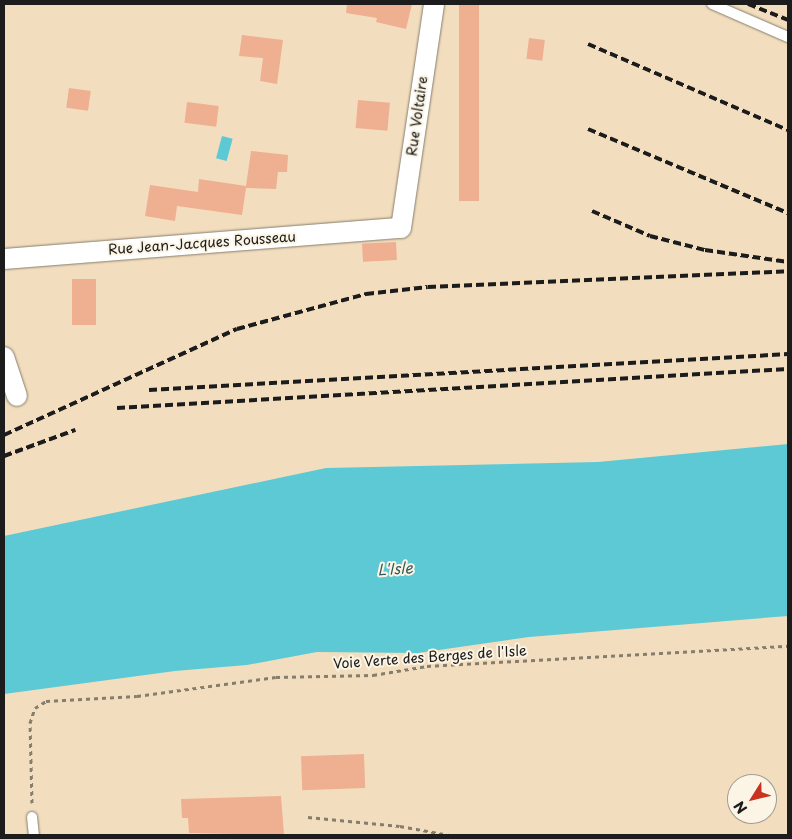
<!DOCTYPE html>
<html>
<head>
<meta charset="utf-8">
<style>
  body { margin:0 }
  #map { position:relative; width:792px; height:839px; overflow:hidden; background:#f2debe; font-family:"Playpen Sans",sans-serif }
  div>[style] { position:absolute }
  .water>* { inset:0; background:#5dc9d4; transform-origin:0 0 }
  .building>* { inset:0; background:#efaf91; transform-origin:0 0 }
  .path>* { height:3px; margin-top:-1.5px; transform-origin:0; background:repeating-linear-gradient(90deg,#877d6d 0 4px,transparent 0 8px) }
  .roads { filter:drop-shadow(0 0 1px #877d6d) drop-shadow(0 0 1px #877d6d) }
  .service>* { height:10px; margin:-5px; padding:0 5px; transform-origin:5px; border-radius:5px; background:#fff }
  .minor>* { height:20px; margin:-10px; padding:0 10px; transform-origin:10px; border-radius:10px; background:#fff }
  .rail>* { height:4px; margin-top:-2px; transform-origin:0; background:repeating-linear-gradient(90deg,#1c1c1c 0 8px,transparent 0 12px) }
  span { translate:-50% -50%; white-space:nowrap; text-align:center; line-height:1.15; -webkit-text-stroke:4px #fcf5e5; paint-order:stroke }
  .street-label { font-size:14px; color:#1c1c1c }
  .water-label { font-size:15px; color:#33595c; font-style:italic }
  .frame { position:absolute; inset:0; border:5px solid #1c1c1c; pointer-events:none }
  .north { position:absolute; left:727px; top:774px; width:50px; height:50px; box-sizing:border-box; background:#fcf5e5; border:1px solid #a29e95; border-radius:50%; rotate:234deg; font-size:14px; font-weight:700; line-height:20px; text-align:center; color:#1c1c1c }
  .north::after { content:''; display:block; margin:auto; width:18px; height:22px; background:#c8321e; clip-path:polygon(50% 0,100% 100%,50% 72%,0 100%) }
</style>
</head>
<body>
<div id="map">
  <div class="water">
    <i style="left:222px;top:136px;width:11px;height:23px;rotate:15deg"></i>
    <i style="clip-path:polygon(788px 444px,788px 616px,529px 637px,418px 653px,317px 652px,247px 665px,175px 671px,4px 694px,4px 536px,326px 468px,598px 462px)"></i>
  </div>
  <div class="building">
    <i style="clip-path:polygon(347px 4px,412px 4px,406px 29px,376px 22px,377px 18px,346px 13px)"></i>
    <i style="left:459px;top:4px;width:20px;height:197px"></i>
    <i style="clip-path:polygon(242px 35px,283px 40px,277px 84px,260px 81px,263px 58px,239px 56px)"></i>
    <i style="left:529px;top:38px;width:16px;height:21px;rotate:7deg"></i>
    <i style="left:69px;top:88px;width:22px;height:20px;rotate:8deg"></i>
    <i style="left:358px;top:100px;width:32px;height:28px;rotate:5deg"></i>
    <i style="left:187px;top:102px;width:32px;height:21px;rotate:7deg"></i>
    <i style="clip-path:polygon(251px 151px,288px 155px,287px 172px,278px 172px,276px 189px,246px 188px,242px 215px,177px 206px,175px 221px,145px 216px,150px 185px,198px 192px,199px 179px,246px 186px)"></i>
    <i style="left:396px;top:242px;width:18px;height:34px;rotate:87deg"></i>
    <i style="left:72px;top:279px;width:24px;height:46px"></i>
    <i style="left:364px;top:754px;width:34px;height:63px;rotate:88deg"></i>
    <i style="clip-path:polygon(281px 796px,284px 835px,189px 833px,188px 818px,182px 818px,181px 799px)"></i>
  </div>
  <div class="path">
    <i style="left:32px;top:803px;width:80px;rotate:-91.4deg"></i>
    <i style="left:30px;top:723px;width:16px;rotate:-72deg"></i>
    <i style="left:35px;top:708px;width:13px;rotate:-32deg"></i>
    <i style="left:46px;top:701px;width:91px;rotate:-3.1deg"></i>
    <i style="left:137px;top:696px;width:140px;rotate:-7.8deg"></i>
    <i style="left:276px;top:677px;width:97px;rotate:-1.2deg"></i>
    <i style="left:373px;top:675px;width:55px;rotate:-9.5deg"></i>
    <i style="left:427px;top:666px;width:362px;rotate:-3.2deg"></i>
    <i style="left:308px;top:817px;width:92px;rotate:5.6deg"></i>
    <i style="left:400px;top:826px;width:50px;rotate:10.4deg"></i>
  </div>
  <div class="roads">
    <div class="service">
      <i style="left:712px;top:4px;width:83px;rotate:23.5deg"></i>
      <i style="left:32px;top:817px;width:18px;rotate:84deg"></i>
    </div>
    <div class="minor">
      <i style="left:4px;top:259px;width:398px;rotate:-4.5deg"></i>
      <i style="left:401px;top:228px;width:226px;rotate:-81.6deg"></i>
      <i style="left:4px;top:357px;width:41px;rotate:71.6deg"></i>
    </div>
  </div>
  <div class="rail">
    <i style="left:748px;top:4px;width:43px;rotate:21.8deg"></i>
    <i style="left:588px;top:44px;width:218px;rotate:23.3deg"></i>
    <i style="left:588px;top:129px;width:217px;rotate:22.8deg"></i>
    <i style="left:592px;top:211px;width:63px;rotate:23.3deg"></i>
    <i style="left:650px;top:236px;width:57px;rotate:14.3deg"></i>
    <i style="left:705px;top:250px;width:84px;rotate:8.2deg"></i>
    <i style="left:149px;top:390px;width:640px;rotate:-3.22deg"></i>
    <i style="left:117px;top:408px;width:672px;rotate:-3.33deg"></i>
    <i style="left:4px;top:435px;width:256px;rotate:-24.5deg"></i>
    <i style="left:237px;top:329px;width:134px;rotate:-15.2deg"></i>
    <i style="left:366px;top:294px;width:62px;rotate:-6.4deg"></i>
    <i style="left:428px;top:287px;width:360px;rotate:-2.5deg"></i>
    <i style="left:4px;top:456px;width:76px;rotate:-20.1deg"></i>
  </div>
  <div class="street-label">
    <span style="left:417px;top:116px;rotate:-82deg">Rue Voltaire</span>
    <span style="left:202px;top:243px;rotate:-4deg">Rue Jean-Jacques Rousseau</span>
    <span style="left:430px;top:657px;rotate:-4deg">Voie Verte des Berges de l'Isle</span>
  </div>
  <div class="water-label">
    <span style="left:395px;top:568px;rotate:-4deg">L'Isle</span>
  </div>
  <div class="frame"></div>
  <div class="north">N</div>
</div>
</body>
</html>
